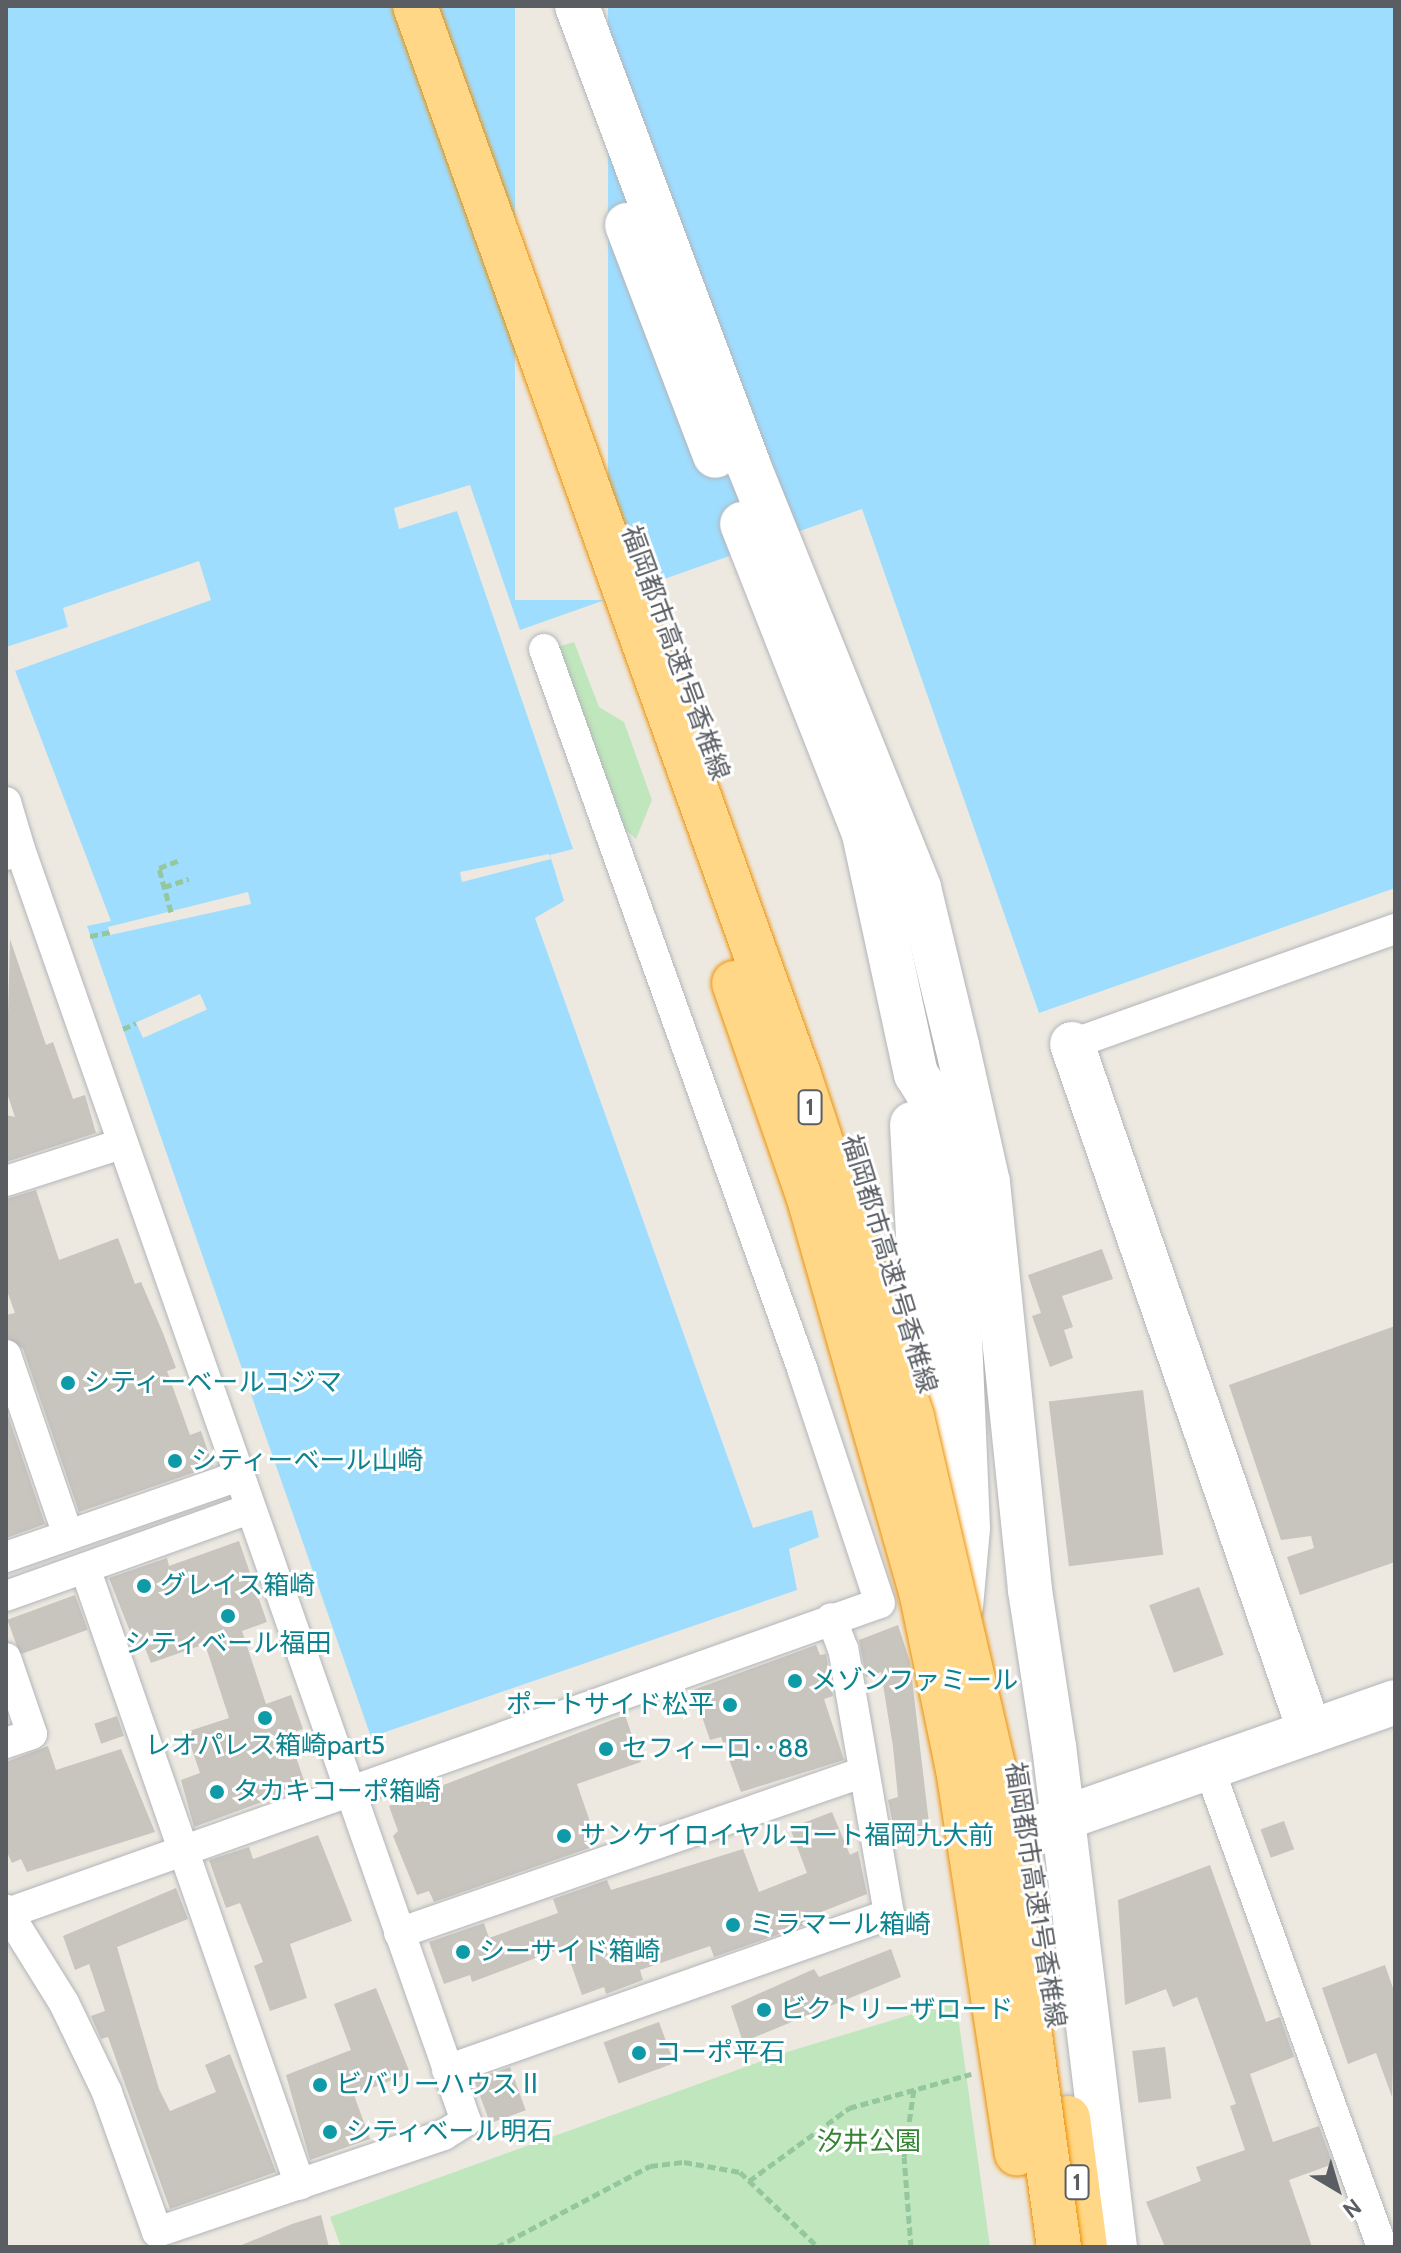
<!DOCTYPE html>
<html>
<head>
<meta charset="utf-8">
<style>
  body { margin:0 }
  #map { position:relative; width:1401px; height:2253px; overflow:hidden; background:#ede9e1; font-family:Cabin,"Noto Sans JP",sans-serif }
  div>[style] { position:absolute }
  .green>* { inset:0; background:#bfe6bc }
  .water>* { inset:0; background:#9fddff }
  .pier>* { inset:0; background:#ede9e1; transform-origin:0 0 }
  .building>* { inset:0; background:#c8c4be; transform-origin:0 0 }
  .path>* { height:5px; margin-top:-2.5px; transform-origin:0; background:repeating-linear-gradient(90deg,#95c79f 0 8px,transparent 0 12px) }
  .roads { filter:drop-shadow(0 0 2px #b2b5b9) drop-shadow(0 0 2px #b2b5b9) }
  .street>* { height:30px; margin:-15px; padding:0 15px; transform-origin:15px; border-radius:15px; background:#fff }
  .secondary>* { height:44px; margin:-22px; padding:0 22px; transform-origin:22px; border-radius:22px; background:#fff }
  .highway>* { height:44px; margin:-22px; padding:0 22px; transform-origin:22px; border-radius:22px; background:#ffd786 }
  .bridges { filter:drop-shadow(0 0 2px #ee9000) drop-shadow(0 0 2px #ee9000) }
  .highway-bridge>* { height:44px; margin:-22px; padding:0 22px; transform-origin:22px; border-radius:22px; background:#ffd786 }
  .dots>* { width:22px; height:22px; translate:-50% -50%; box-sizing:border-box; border:4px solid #fff; border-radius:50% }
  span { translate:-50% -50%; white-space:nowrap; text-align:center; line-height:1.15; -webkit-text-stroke:6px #fff; paint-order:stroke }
  .shield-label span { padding:2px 6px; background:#fff; border:2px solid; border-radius:6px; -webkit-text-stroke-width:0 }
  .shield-label { font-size:24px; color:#5a5e63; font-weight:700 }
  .street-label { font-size:26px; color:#5a5e63 }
  .culture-label { font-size:26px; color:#0d838f }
  .left { translate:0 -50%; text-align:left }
  .right { translate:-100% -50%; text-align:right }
  .park-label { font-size:26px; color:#338331 }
  .frame { position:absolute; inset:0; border:8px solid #5a5e63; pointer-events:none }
  .north { position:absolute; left:1297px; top:2149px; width:80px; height:80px; -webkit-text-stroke:6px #fff; paint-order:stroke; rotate:142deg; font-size:22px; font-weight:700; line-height:32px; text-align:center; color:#5a5e63 }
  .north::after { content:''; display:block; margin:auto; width:28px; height:36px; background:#5a5e63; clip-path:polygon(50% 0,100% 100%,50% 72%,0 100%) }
</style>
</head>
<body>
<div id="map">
  <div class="green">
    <i style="clip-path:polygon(574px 642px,599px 707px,624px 722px,652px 800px,636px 839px,624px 828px,557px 647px)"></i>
    <i style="clip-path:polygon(956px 2001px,990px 2247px,341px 2247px,330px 2217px,787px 2052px)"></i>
  </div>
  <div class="water">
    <i style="clip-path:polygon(6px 6px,1395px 6px,1395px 888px,1039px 1013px,862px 509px,520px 630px,470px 485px,394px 508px,399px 529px,457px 511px,573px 849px,550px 855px,564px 901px,535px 918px,753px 1528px,812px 1510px,819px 1537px,789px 1549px,797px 1590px,371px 1737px,87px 926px,111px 921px,6px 647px)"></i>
  </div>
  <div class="pier">
    <i style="left:515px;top:6px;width:93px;height:594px"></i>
    <i style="clip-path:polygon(199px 561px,211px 600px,15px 671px,6px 647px,68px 627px,63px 608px)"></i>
    <i style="clip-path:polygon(549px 854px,551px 859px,462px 882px,460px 872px)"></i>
    <i style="clip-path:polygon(248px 892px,251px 904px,110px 935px,108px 927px)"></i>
    <i style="left:200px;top:994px;width:17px;height:70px;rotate:66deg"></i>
  </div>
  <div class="building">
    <i style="clip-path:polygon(10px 939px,46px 1045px,53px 1042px,73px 1099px,85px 1095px,96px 1133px,6px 1162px,6px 1115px,15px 1117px,6px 1090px)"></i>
    <i style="clip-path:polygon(36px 1190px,59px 1260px,118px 1238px,135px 1284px,141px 1282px,163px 1333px,176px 1368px,167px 1371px,190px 1435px,201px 1431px,213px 1466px,79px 1512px,23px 1349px,6px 1337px,6px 1315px,15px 1313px,6px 1288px,6px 1199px)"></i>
    <i style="clip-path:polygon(1102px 1249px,1113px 1279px,1062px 1296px,1073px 1327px,1064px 1330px,1073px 1358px,1050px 1367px,1032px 1316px,1041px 1313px,1028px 1275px)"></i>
    <i style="clip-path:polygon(1395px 1326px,1395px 1562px,1300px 1595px,1287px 1557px,1314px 1548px,1311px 1536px,1281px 1540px,1229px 1385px)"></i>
    <i style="left:1143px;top:1390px;width:166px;height:95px;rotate:83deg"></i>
    <i style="clip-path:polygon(6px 1410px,45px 1524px,6px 1538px)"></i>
    <i style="clip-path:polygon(239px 1541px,267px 1622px,242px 1631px,266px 1704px,291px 1695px,303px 1729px,288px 1734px,306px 1786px,194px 1827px,181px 1780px,200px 1773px,186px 1732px,229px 1718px,205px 1644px,151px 1663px,145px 1648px,138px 1652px,109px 1578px,167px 1558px,169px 1566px)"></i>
    <i style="left:1199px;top:1587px;width:72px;height:53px;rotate:70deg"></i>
    <i style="left:75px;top:1595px;width:37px;height:72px;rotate:70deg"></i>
    <i style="clip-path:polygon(898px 1625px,910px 1662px,930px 1832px,897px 1843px,888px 1800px,898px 1797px,893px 1747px,881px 1672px,866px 1677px,859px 1640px)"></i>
    <i style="clip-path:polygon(816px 1645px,820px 1655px,826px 1654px,833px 1696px,824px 1699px,844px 1760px,741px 1792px,721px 1737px,710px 1740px,693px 1690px)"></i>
    <i style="clip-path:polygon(625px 1715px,641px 1762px,577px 1784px,598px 1845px,434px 1902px,429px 1891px,417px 1895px,393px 1836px,398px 1831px,389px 1806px)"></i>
    <i style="left:117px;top:1716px;width:21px;height:24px;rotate:71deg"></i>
    <i style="clip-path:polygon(48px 1746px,56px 1770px,121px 1749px,155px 1832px,27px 1872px,21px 1859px,12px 1863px,6px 1850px,6px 1762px)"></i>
    <i style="clip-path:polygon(832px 1812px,850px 1855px,858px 1851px,867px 1894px,806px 1918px,808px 1924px,714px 1957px,710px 1946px,640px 1970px,643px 1980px,606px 1994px,604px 1987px,582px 1995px,565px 1947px,472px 1982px,470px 1975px,444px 1984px,429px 1942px,484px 1923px,489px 1938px,558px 1913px,553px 1899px,607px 1880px,611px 1890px,743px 1849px,759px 1892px,807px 1873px,790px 1828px)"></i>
    <i style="left:1284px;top:1821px;width:30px;height:25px;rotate:70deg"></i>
    <i style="clip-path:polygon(318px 1835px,352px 1921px,290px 1944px,307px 1998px,270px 2011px,254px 1966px,263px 1962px,240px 1903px,226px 1908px,209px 1860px,249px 1847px,253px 1859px)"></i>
    <i style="clip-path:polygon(1210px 1865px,1266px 2022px,1280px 2017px,1294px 2057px,1250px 2074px,1273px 2142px,1319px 2126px,1333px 2164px,1289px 2180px,1312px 2247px,1165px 2247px,1146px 2202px,1201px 2181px,1196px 2167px,1245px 2150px,1230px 2106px,1236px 2104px,1197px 1997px,1173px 2007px,1166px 1989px,1125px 2005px,1118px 1900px)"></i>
    <i style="clip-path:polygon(176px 1888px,188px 1919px,117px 1947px,159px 2089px,170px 2111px,216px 2092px,205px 2065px,230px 2054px,276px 2172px,170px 2209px,108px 2037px,101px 2039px,91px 2016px,105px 2011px,89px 1964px,75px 1970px,63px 1936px)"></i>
    <i style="clip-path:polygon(891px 1949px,901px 1977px,743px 2042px,731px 2006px,814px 1969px,819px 1977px)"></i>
    <i style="clip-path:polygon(1385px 1965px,1395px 1994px,1392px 2097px,1376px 2053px,1348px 2064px,1322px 1988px)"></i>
    <i style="clip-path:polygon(376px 1988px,410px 2073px,354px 2095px,370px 2139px,310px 2160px,286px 2075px,351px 2050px,334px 2004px)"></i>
    <i style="left:659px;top:2022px;width:44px;height:59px;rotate:70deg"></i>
    <i style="left:1165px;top:2047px;width:52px;height:33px;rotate:83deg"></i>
    <i style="left:510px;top:2067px;width:46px;height:38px;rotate:70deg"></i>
    <i style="clip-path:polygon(321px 2215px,329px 2247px,237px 2247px,292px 2224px)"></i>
  </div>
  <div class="path">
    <i style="left:164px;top:887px;width:26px;rotate:-18deg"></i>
    <i style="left:171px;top:912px;width:46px;rotate:-105.3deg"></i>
    <i style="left:159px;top:868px;width:22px;rotate:-21deg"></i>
    <i style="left:90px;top:936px;width:20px;rotate:-11deg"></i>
    <i style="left:123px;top:1029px;width:14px;rotate:-25deg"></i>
    <i style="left:749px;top:2181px;width:124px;rotate:-36.1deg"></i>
    <i style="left:849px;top:2108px;width:127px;rotate:-15.6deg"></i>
    <i style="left:497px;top:2247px;width:173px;rotate:-27.9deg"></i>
    <i style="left:650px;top:2166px;width:34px;rotate:-7deg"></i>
    <i style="left:684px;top:2162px;width:57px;rotate:10.1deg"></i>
    <i style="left:740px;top:2172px;width:108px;rotate:43.9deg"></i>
    <i style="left:911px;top:2247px;width:90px;rotate:-94.4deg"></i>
    <i style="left:904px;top:2157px;width:69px;rotate:-81.6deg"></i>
  </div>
  <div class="roads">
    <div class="street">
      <i style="left:6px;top:802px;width:49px;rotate:73.4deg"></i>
      <i style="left:6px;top:855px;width:15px;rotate:-23deg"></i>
      <i style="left:20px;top:849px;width:1348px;rotate:70.68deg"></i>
      <i style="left:466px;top:2121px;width:26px;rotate:148deg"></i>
      <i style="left:444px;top:2135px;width:303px;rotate:161.3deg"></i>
      <i style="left:157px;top:2232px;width:149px;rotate:-109.7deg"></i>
      <i style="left:107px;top:2092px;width:99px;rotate:-115.8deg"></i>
      <i style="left:64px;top:2003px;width:110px;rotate:-121.9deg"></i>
      <i style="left:1072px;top:1044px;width:343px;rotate:-19.6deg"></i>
      <i style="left:6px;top:1181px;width:121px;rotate:-17.8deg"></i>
      <i style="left:6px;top:1355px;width:190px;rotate:71deg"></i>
      <i style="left:6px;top:1557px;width:246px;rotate:-19.2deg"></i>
      <i style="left:85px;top:1568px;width:653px;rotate:70.79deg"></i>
      <i style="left:6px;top:1596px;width:258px;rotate:-19.7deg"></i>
      <i style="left:6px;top:1658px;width:80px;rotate:71.1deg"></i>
      <i style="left:32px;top:1734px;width:28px;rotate:161deg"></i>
      <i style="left:1209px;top:1768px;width:509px;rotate:70.14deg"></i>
      <i style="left:8px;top:1913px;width:925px;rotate:-19.57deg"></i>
      <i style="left:880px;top:1603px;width:244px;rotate:-108.4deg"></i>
      <i style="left:803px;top:1371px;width:767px;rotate:-109.73deg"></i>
      <i style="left:399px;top:1933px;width:492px;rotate:-19.1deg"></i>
      <i style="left:447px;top:2070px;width:469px;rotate:-19.4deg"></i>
      <i style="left:889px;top:1914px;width:269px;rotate:-99.8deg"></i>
      <i style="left:843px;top:1649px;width:33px;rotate:-111deg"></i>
    </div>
    <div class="secondary">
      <i style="left:577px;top:6px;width:489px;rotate:69.5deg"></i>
      <i style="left:748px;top:464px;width:457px;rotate:68deg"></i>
      <i style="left:919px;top:888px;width:162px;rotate:76.4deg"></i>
      <i style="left:957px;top:1045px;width:141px;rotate:77.3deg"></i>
      <i style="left:988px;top:1183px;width:409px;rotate:84.1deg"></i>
      <i style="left:1030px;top:1590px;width:158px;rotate:81.3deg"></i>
      <i style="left:1054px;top:1746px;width:505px;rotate:83.06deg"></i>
      <i style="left:627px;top:225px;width:247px;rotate:69.1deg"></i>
      <i style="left:742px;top:524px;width:333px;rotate:68.5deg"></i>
      <i style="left:864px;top:834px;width:246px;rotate:77.8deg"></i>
      <i style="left:916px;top:1074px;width:31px;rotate:58deg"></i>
      <i style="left:932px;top:1100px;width:102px;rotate:79.8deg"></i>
      <i style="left:950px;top:1200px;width:90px;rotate:84.9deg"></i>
      <i style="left:958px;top:1290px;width:238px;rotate:87.6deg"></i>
      <i style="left:968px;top:1528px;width:78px;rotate:95.1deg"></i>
      <i style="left:1072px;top:1044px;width:728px;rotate:70.92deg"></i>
      <i style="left:912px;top:1124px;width:319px;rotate:86.9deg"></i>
      <i style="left:1010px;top:1837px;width:408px;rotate:-19.3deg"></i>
    </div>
    <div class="highway">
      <i style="left:1068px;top:2118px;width:130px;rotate:82.5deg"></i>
    </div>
  </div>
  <div class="bridges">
    <div class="highway-bridge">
      <i style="left:415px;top:6px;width:1136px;rotate:70.24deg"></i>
      <i style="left:799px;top:1075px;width:360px;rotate:71.7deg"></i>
      <i style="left:912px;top:1417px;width:357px;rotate:76.9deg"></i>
      <i style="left:993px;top:1765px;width:486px;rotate:82.2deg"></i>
      <i style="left:734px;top:983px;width:225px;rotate:70.8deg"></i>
      <i style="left:808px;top:1195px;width:412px;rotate:74.1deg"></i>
      <i style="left:921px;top:1591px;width:182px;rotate:78.3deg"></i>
      <i style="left:958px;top:1769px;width:389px;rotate:81.3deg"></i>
    </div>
  </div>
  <div class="dots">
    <i style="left:68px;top:1383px;background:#0f9aa8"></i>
    <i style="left:175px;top:1461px;background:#0f9aa8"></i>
    <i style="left:144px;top:1586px;background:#0f9aa8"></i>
    <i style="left:228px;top:1616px;background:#0f9aa8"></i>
    <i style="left:795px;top:1681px;background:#0f9aa8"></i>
    <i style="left:730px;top:1705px;background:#0f9aa8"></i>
    <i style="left:265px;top:1718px;background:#0f9aa8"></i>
    <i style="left:606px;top:1749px;background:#0f9aa8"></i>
    <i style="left:217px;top:1792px;background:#0f9aa8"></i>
    <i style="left:564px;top:1836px;background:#0f9aa8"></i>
    <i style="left:733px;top:1925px;background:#0f9aa8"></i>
    <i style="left:463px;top:1952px;background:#0f9aa8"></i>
    <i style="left:764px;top:2010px;background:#0f9aa8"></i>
    <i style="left:639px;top:2053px;background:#0f9aa8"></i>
    <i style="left:320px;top:2085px;background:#0f9aa8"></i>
    <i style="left:330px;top:2132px;background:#0f9aa8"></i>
  </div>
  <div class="shield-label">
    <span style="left:810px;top:1107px">1</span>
    <span style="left:1077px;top:2182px">1</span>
  </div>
  <div class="street-label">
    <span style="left:675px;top:653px;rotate:70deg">福岡都市高速1号香椎線</span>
    <span style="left:889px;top:1264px;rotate:73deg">福岡都市高速1号香椎線</span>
    <span style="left:1035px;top:1895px;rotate:81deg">福岡都市高速1号香椎線</span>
  </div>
  <div class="culture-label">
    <span class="left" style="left:84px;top:1383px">シティーベールコジマ</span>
    <span class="left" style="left:191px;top:1461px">シティーベール山崎</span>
    <span class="left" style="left:160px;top:1586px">グレイス箱崎</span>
    <span style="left:228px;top:1644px">シティベール福田</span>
    <span class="left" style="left:811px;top:1681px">メゾンファミール</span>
    <span class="right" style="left:714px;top:1705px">ポートサイド松平</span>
    <span style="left:265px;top:1746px">レオパレス箱崎part5</span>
    <span class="left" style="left:622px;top:1749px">セフィーロ‥88</span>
    <span class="left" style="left:233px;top:1792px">タカキコーポ箱崎</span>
    <span class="left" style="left:580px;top:1836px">サンケイロイヤルコート福岡九大前</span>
    <span class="left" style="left:749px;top:1925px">ミラマール箱崎</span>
    <span class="left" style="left:479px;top:1952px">シーサイド箱崎</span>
    <span class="left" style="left:780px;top:2010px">ビクトリーザロード</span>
    <span class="left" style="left:655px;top:2053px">コーポ平石</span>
    <span class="left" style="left:336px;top:2085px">ビバリーハウスⅡ</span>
    <span class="left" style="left:346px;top:2132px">シティベール明石</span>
  </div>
  <div class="park-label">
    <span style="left:869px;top:2142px">汐井公園</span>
  </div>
  <div class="frame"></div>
  <div class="north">N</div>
</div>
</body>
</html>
